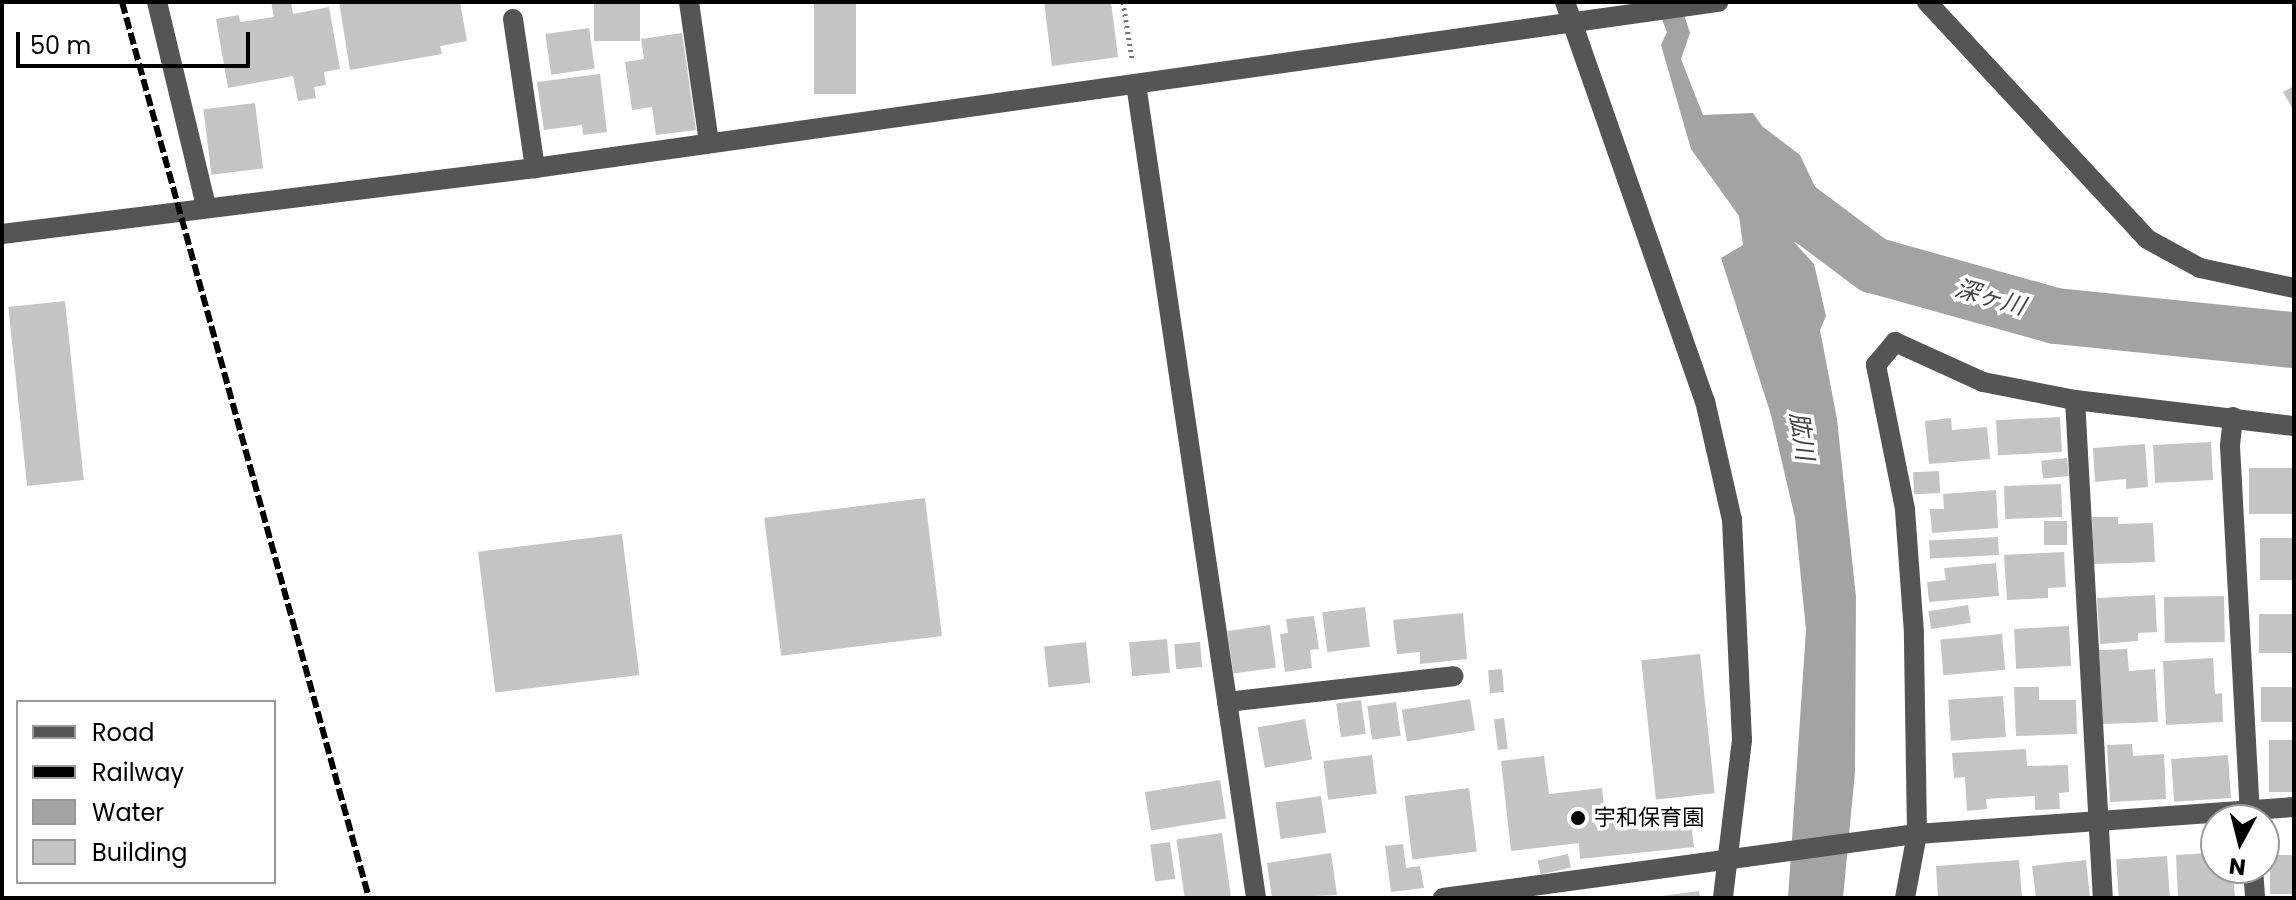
<!DOCTYPE html>
<html>
<head>
<meta charset="utf-8">
<style>
  body { margin:0 }
  #map { position:relative; width:2296px; height:900px; overflow:hidden; background:#fff; font-family:Poppins,"Noto Sans JP",sans-serif }
  div>[style] { position:absolute }
  .water>* { inset:0; background:#a3a3a3 }
  .river>* { height:56px; margin:-28px; padding:0 28px; transform-origin:28px; border-radius:28px; background:#a3a3a3 }
  .building>* { inset:0; background:#c4c4c4; transform-origin:0 0 }
  .path>* { height:5px; margin-top:-2.5px; transform-origin:0; background:repeating-linear-gradient(90deg,#777 0 2px,transparent 0 6px) }
  .minor>* { height:20px; margin:-10px; padding:0 10px; transform-origin:10px; border-radius:10px; background:#555 }
  .rail>* { height:6px; margin-top:-3px; transform-origin:0; background:repeating-linear-gradient(90deg,#000 0 12px,transparent 0 16px) }
  .dots>* { width:22px; height:22px; translate:-50% -50%; box-sizing:border-box; border:4px solid #fff; border-radius:50% }
  span { translate:-50% -50%; white-space:nowrap; text-align:center; line-height:1.15; -webkit-text-stroke:7px #fff; paint-order:stroke }
  .poi-label { font-size:22px; color:#000 }
  .left { translate:0 -50%; text-align:left }
  .water-label { font-size:24px; color:#444; font-style:italic }
  .frame { position:absolute; inset:0; border:4px solid #000; pointer-events:none }
  .legend { position:absolute; left:16px; top:700px; width:260px; height:184px; box-sizing:border-box; background:#fff; border:2px solid #999; margin:0; padding:10px 14px; list-style:none; font-size:24px; color:#000 }
  .legend li { display:flex; align-items:center; gap:16px; height:40px }
  .legend b { width:40px; border:2px solid #999 }
  .north { position:absolute; left:2200px; top:804px; width:80px; height:80px; box-sizing:border-box; background:#fff; border:2px solid #999; border-radius:50%; rotate:187deg; font-size:22px; font-weight:700; line-height:32px; text-align:center; color:#000 }
  .north::after { content:''; display:block; margin:auto; width:28px; height:36px; background:#000; clip-path:polygon(50% 0,100% 100%,50% 72%,0 100%) }
  .scale { position:absolute; left:16px; top:32px; width:234px; height:36px; box-sizing:border-box; border:4px solid #000; border-top:0; padding-left:10px; font-size:24px; line-height:28px; white-space:nowrap; color:#000; -webkit-text-stroke:6px #fff; paint-order:stroke }
</style>
</head>
<body>
<div id="map">
  <div class="water">
    <i style="clip-path:polygon(1655px 2px,1680px 2px,1690px 33px,1681px 59px,1703px 115px,1753px 113px,1762px 126px,1800px 155px,1817px 191px,1810px 247px,1794px 242px,1814px 264px,1826px 316px,1820px 330px,1837px 419px,1856px 597px,1855px 772px,1843px 898px,1788px 898px,1806px 630px,1795px 518px,1771px 415px,1721px 258px,1743px 245px,1739px 216px,1691px 149px,1661px 45px,1667px 32px)"></i>
  </div>
  <div class="river">
    <i style="left:1754px;top:176px;width:149px;rotate:36.8deg"></i>
    <i style="left:1873px;top:265px;width:190px;rotate:15.6deg"></i>
    <i style="left:2056px;top:316px;width:239px;rotate:5.8deg"></i>
  </div>
  <div class="building">
    <i style="clip-path:polygon(271px 2px,291px 2px,293px 14px,329px 7px,340px 69px,324px 72px,326px 85px,314px 87px,316px 98px,298px 101px,293px 76px,228px 88px,216px 19px,239px 15px,240px 22px,274px 17px)"></i>
    <i style="clip-path:polygon(339px 2px,460px 2px,467px 41px,440px 46px,442px 54px,350px 70px)"></i>
    <i style="left:594px;top:2px;width:46px;height:39px"></i>
    <i style="left:814px;top:2px;width:42px;height:92px"></i>
    <i style="clip-path:polygon(1044px 2px,1111px 2px,1118px 57px,1052px 66px)"></i>
    <i style="left:589px;top:28px;width:41px;height:44px;rotate:82deg"></i>
    <i style="clip-path:polygon(682px 33px,696px 130px,656px 135px,652px 107px,632px 110px,625px 62px,644px 59px,641px 39px)"></i>
    <i style="clip-path:polygon(600px 74px,607px 132px,583px 135px,582px 125px,544px 130px,537px 82px)"></i>
    <i style="clip-path:polygon(2294px 86px,2294px 111px,2283px 92px)"></i>
    <i style="left:255px;top:103px;width:66px;height:52px;rotate:83deg"></i>
    <i style="left:65px;top:301px;width:180px;height:57px;rotate:84deg"></i>
    <i style="left:2060px;top:417px;width:35px;height:64px;rotate:87deg"></i>
    <i style="clip-path:polygon(1951px 418px,1952px 430px,1987px 427px,1990px 459px,1929px 464px,1925px 421px)"></i>
    <i style="left:2211px;top:442px;width:38px;height:58px;rotate:87deg"></i>
    <i style="clip-path:polygon(2145px 444px,2148px 487px,2126px 489px,2126px 479px,2095px 482px,2093px 448px)"></i>
    <i style="left:2067px;top:458px;width:18px;height:26px;rotate:84deg"></i>
    <i style="left:2294px;top:468px;width:46px;height:45px;rotate:90deg"></i>
    <i style="left:1939px;top:471px;width:22px;height:26px;rotate:87deg"></i>
    <i style="left:2061px;top:484px;width:33px;height:57px;rotate:88deg"></i>
    <i style="clip-path:polygon(1996px 490px,1998px 528px,1932px 533px,1930px 509px,1944px 509px,1943px 494px)"></i>
    <i style="left:925px;top:498px;width:139px;height:162px;rotate:83deg"></i>
    <i style="clip-path:polygon(2092px 517px,2118px 517px,2118px 524px,2153px 523px,2155px 562px,2094px 564px)"></i>
    <i style="left:2067px;top:521px;width:24px;height:23px;rotate:90deg"></i>
    <i style="left:622px;top:534px;width:142px;height:145px;rotate:83deg"></i>
    <i style="left:1998px;top:537px;width:18px;height:69px;rotate:87deg"></i>
    <i style="left:2294px;top:538px;width:42px;height:34px;rotate:90deg"></i>
    <i style="clip-path:polygon(2064px 552px,2066px 587px,2048px 588px,2048px 598px,2007px 600px,2004px 555px)"></i>
    <i style="clip-path:polygon(1996px 563px,1999px 596px,1929px 602px,1927px 582px,1946px 580px,1944px 568px)"></i>
    <i style="clip-path:polygon(2155px 595px,2157px 632px,2138px 633px,2138px 641px,2100px 644px,2097px 598px)"></i>
    <i style="left:2224px;top:596px;width:46px;height:60px;rotate:89deg"></i>
    <i style="left:1968px;top:605px;width:18px;height:40px;rotate:81deg"></i>
    <i style="left:1365px;top:607px;width:40px;height:43px;rotate:83deg"></i>
    <i style="clip-path:polygon(1463px 613px,1467px 659px,1420px 664px,1420px 652px,1397px 654px,1393px 620px)"></i>
    <i style="left:2294px;top:614px;width:39px;height:35px;rotate:90deg"></i>
    <i style="clip-path:polygon(1314px 616px,1319px 649px,1310px 650px,1312px 668px,1285px 672px,1280px 634px,1288px 633px,1286px 619px)"></i>
    <i style="left:1270px;top:625px;width:43px;height:43px;rotate:82deg"></i>
    <i style="left:2069px;top:626px;width:40px;height:55px;rotate:87deg"></i>
    <i style="left:2002px;top:634px;width:36px;height:62px;rotate:85deg"></i>
    <i style="left:1167px;top:639px;width:34px;height:38px;rotate:85deg"></i>
    <i style="left:1086px;top:642px;width:41px;height:42px;rotate:84deg"></i>
    <i style="left:1200px;top:642px;width:25px;height:26px;rotate:85deg"></i>
    <i style="clip-path:polygon(2127px 649px,2129px 671px,2155px 669px,2158px 722px,2103px 724px,2099px 650px)"></i>
    <i style="left:1700px;top:654px;width:140px;height:59px;rotate:84deg"></i>
    <i style="clip-path:polygon(2213px 658px,2215px 694px,2222px 693px,2223px 722px,2166px 725px,2163px 661px)"></i>
    <i style="left:1502px;top:669px;width:23px;height:14px;rotate:85deg"></i>
    <i style="clip-path:polygon(2014px 687px,2039px 687px,2039px 700px,2076px 700px,2077px 734px,2016px 736px)"></i>
    <i style="left:2294px;top:687px;width:35px;height:33px;rotate:90deg"></i>
    <i style="left:2003px;top:696px;width:41px;height:55px;rotate:86deg"></i>
    <i style="left:1470px;top:699px;width:32px;height:69px;rotate:81deg"></i>
    <i style="left:1361px;top:700px;width:34px;height:25px;rotate:82deg"></i>
    <i style="left:1396px;top:702px;width:34px;height:29px;rotate:82deg"></i>
    <i style="left:1504px;top:718px;width:31px;height:10px;rotate:83deg"></i>
    <i style="left:1305px;top:719px;width:41px;height:48px;rotate:80deg"></i>
    <i style="left:2294px;top:740px;width:52px;height:25px;rotate:90deg"></i>
    <i style="clip-path:polygon(2132px 744px,2133px 756px,2164px 754px,2166px 799px,2110px 802px,2107px 745px)"></i>
    <i style="clip-path:polygon(2026px 749px,2027px 766px,2068px 765px,2069px 792px,2059px 793px,2060px 809px,2035px 810px,2035px 796px,1986px 799px,1987px 809px,1967px 811px,1965px 777px,1954px 778px,1952px 753px)"></i>
    <i style="left:1372px;top:755px;width:39px;height:49px;rotate:83deg"></i>
    <i style="left:2228px;top:755px;width:43px;height:57px;rotate:86deg"></i>
    <i style="clip-path:polygon(1544px 756px,1549px 794px,1602px 788px,1605px 816px,1689px 807px,1694px 847px,1580px 859px,1579px 843px,1511px 851px,1501px 761px)"></i>
    <i style="left:1220px;top:780px;width:39px;height:76px;rotate:81deg"></i>
    <i style="left:1469px;top:788px;width:64px;height:65px;rotate:83deg"></i>
    <i style="left:1321px;top:796px;width:37px;height:46px;rotate:82deg"></i>
    <i style="left:1222px;top:833px;width:66px;height:46px;rotate:82deg"></i>
    <i style="left:1170px;top:842px;width:37px;height:20px;rotate:82deg"></i>
    <i style="clip-path:polygon(1403px 844px,1406px 868px,1420px 866px,1424px 888px,1391px 892px,1385px 846px)"></i>
    <i style="clip-path:polygon(1331px 853px,1337px 895px,1272px 898px,1267px 863px)"></i>
    <i style="clip-path:polygon(2208px 853px,2209px 868px,2233px 868px,2235px 898px,2178px 898px,2176px 855px)"></i>
    <i style="left:1568px;top:854px;width:14px;height:31px;rotate:78deg"></i>
    <i style="left:2294px;top:855px;width:39px;height:24px;rotate:90deg"></i>
    <i style="left:2167px;top:856px;width:42px;height:51px;rotate:86deg"></i>
    <i style="clip-path:polygon(2019px 860px,2022px 898px,1938px 898px,1936px 866px)"></i>
    <i style="clip-path:polygon(2086px 860px,2090px 898px,2036px 898px,2032px 866px)"></i>
    <i style="clip-path:polygon(1699px 891px,1700px 898px,1662px 898px,1662px 896px)"></i>
  </div>
  <div class="path">
    <i style="left:1123px;top:2px;width:58px;rotate:81deg"></i>
  </div>
  <div class="minor">
    <i style="left:157px;top:2px;width:210px;rotate:76.5deg"></i>
    <i style="left:689px;top:2px;width:142px;rotate:81.9deg"></i>
    <i style="left:1565px;top:2px;width:423px;rotate:70.7deg"></i>
    <i style="left:1705px;top:401px;width:122px;rotate:77.2deg"></i>
    <i style="left:1732px;top:520px;width:220px;rotate:87.4deg"></i>
    <i style="left:1742px;top:740px;width:159px;rotate:96.9deg"></i>
    <i style="left:1927px;top:2px;width:323px;rotate:47.1deg"></i>
    <i style="left:2147px;top:239px;width:60px;rotate:28.7deg"></i>
    <i style="left:2200px;top:268px;width:96px;rotate:12deg"></i>
    <i style="left:513px;top:19px;width:151px;rotate:81.6deg"></i>
    <i style="left:1136px;top:84px;width:823px;rotate:81.61deg"></i>
    <i style="left:2px;top:234px;width:537px;rotate:-7.06deg"></i>
    <i style="left:535px;top:168px;width:1195px;rotate:-7.99deg"></i>
    <i style="left:2075px;top:400px;width:499px;rotate:86.8deg"></i>
    <i style="left:2233px;top:417px;width:29px;rotate:96deg"></i>
    <i style="left:2230px;top:446px;width:375px;rotate:86.9deg"></i>
    <i style="left:1227px;top:702px;width:228px;rotate:-6.5deg"></i>
    <i style="left:2253px;top:868px;width:30px;rotate:86deg"></i>
    <i style="left:1443px;top:898px;width:478px;rotate:-7.7deg"></i>
    <i style="left:1917px;top:834px;width:378px;rotate:-4.1deg"></i>
    <i style="left:1905px;top:898px;width:65px;rotate:-79.4deg"></i>
    <i style="left:1917px;top:834px;width:201px;rotate:-90.9deg"></i>
    <i style="left:1914px;top:633px;width:124px;rotate:-94.2deg"></i>
    <i style="left:1905px;top:509px;width:147px;rotate:-101.4deg"></i>
    <i style="left:1876px;top:365px;width:30px;rotate:-50deg"></i>
    <i style="left:1895px;top:342px;width:97px;rotate:24.4deg"></i>
    <i style="left:1983px;top:382px;width:94px;rotate:11.1deg"></i>
    <i style="left:2075px;top:400px;width:221px;rotate:6.8deg"></i>
  </div>
  <div class="rail">
    <i style="left:122px;top:2px;width:929px;rotate:74.59deg"></i>
  </div>
  <div class="dots">
    <i style="left:1578px;top:818px;background:#000"></i>
  </div>
  <div class="poi-label">
    <span class="left" style="left:1594px;top:818px">宇和保育園</span>
  </div>
  <div class="water-label">
    <span style="left:1990px;top:297px;rotate:16deg">深ヶ川</span>
    <span style="left:1802px;top:436px;rotate:82deg">肱川</span>
  </div>
  <div class="frame"></div>
  <ul class="legend">
  <li><b style="height:10px;background:#555"></b>Road</li>
  <li><b style="height:10px;background:#000"></b>Railway</li>
  <li><b style="height:22px;background:#a3a3a3"></b>Water</li>
  <li><b style="height:22px;background:#c4c4c4"></b>Building</li>
  </ul>
  <div class="north">N</div>
  <div class="scale">50 m</div>
</div>
</body>
</html>
